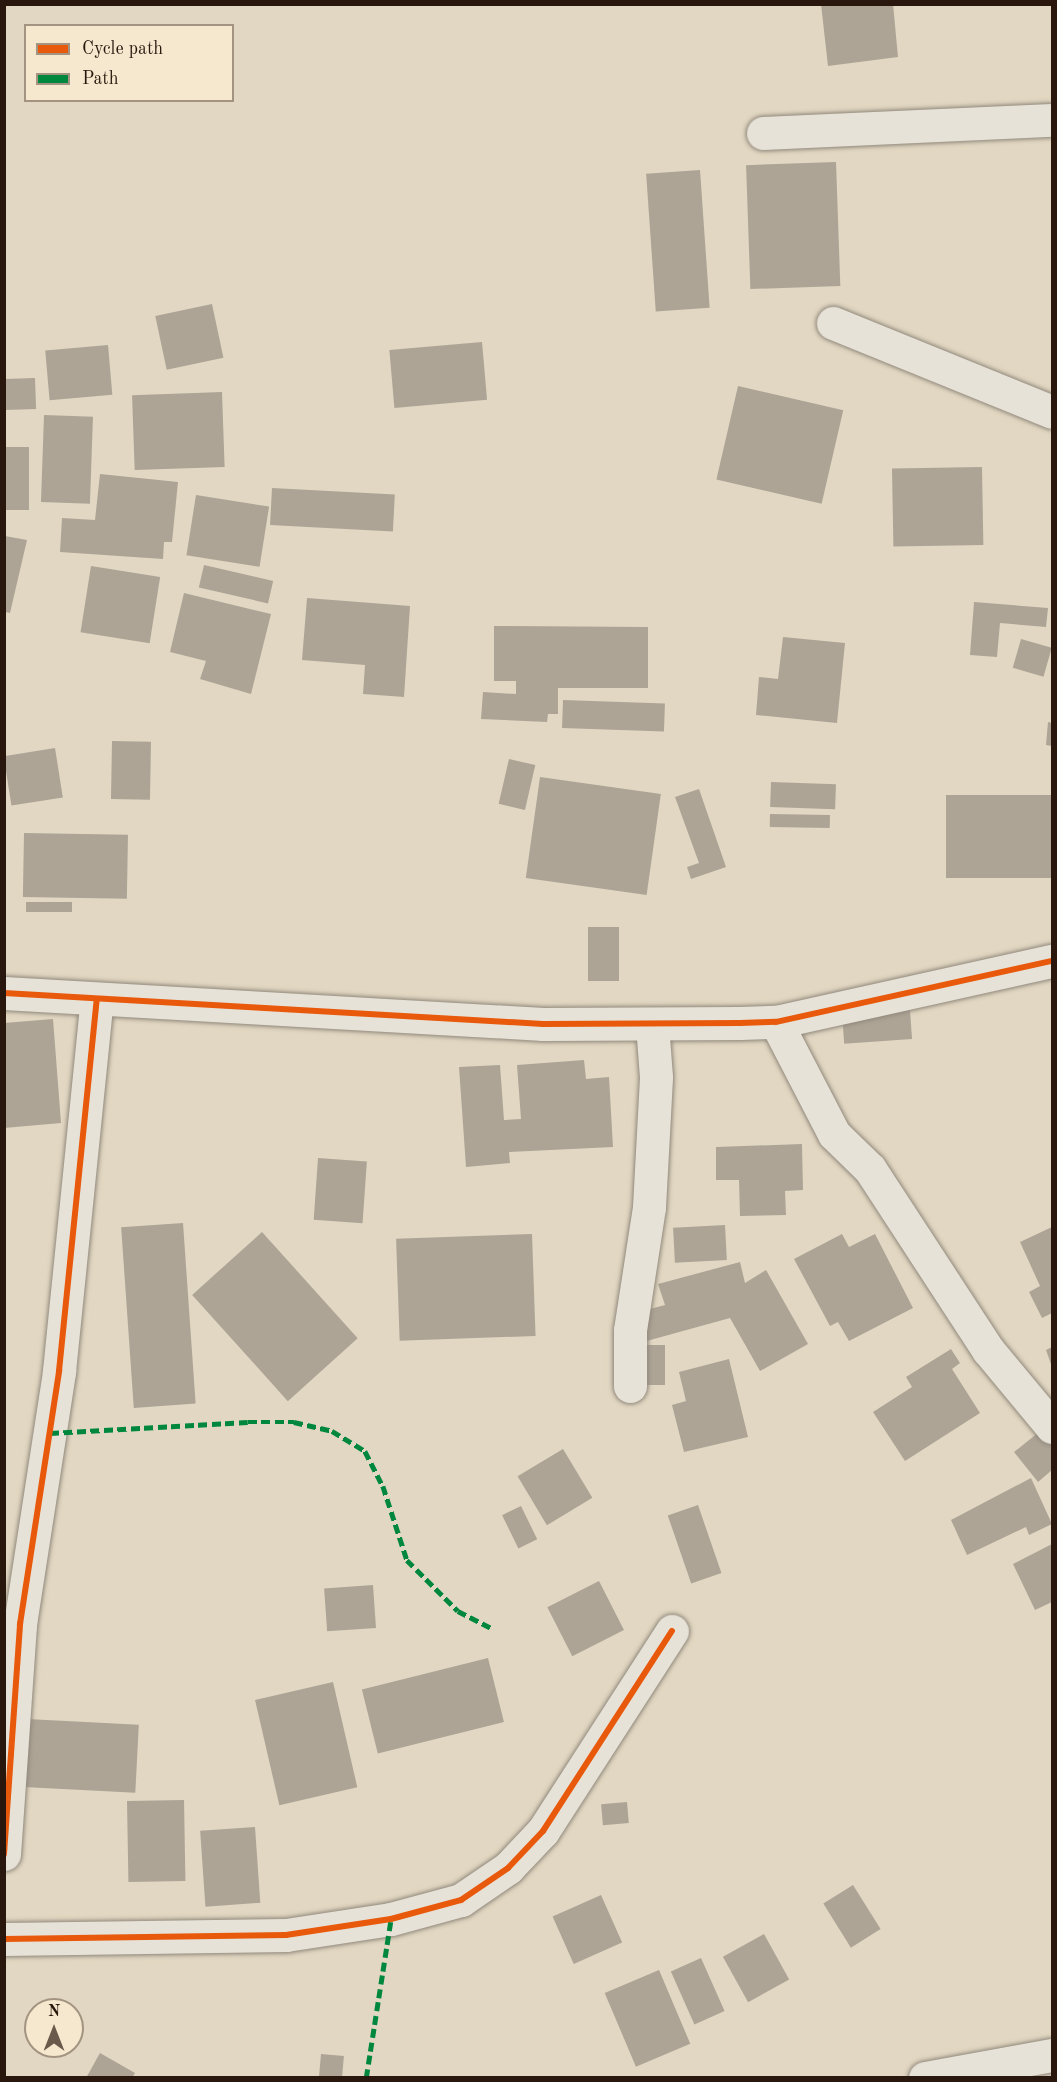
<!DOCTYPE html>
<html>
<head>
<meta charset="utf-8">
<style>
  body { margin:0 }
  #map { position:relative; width:1057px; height:2082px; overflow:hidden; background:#e2d7c2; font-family:"Old Standard TT",serif }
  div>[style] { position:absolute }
  .building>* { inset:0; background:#ada496; transform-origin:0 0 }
  .roads { filter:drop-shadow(0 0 2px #91897c) drop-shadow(0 0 2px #91897c) }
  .street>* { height:33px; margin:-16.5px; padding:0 16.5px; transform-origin:16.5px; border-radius:16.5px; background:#e7e2d7 }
  .quiet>* { height:4.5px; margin-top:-2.25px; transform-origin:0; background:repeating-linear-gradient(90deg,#00873e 0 9px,transparent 0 13.5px) }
  .cycleway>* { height:6px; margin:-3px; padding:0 3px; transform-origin:3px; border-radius:3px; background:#e8590c }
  span { translate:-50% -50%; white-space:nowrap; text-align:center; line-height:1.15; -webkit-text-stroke:6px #f5e8ce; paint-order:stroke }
  .frame { position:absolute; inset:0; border:6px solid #29160d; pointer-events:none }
  .legend { position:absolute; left:24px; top:24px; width:210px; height:78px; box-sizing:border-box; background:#f5e8ce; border:2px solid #a39481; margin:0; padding:8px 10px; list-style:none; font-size:18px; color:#29160d }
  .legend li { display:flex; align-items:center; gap:12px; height:30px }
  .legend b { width:30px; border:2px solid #a39481 }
  .north { position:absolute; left:24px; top:1998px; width:60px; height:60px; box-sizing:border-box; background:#f5e8ce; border:2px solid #a39481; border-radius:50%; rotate:0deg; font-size:16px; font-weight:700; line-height:24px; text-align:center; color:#29160d }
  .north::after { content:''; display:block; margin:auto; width:21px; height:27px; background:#6a5a4c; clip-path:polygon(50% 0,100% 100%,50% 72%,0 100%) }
</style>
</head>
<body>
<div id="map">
  <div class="building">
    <i style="clip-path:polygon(821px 4px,893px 4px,898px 57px,828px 66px)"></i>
    <i style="left:836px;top:162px;width:124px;height:90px;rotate:88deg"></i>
    <i style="left:700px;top:170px;width:138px;height:54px;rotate:86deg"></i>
    <i style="left:212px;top:304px;width:55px;height:58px;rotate:78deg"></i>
    <i style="left:482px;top:342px;width:58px;height:93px;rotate:85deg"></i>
    <i style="left:108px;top:345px;width:50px;height:63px;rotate:85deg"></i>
    <i style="left:35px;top:378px;width:31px;height:31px;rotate:88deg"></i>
    <i style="left:738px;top:386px;width:108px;height:96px;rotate:13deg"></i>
    <i style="left:222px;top:392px;width:75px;height:90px;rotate:88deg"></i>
    <i style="left:44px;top:415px;width:49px;height:87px;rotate:2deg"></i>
    <i style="left:5px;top:447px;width:24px;height:63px"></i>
    <i style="left:982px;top:467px;width:78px;height:90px;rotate:89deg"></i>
    <i style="clip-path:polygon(100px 474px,178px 482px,172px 542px,164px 542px,163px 559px,60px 552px,62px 518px,95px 520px)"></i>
    <i style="left:272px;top:488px;width:123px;height:37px;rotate:3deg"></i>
    <i style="left:196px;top:495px;width:74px;height:61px;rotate:9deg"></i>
    <i style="clip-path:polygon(5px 536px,27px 540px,10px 613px,5px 612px)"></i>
    <i style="left:204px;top:565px;width:71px;height:23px;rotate:13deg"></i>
    <i style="left:91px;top:566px;width:70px;height:67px;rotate:9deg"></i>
    <i style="clip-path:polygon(184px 593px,271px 614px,251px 694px,200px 679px,206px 661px,170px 652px)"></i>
    <i style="clip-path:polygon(307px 598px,410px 606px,404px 697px,363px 694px,365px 665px,302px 660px)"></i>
    <i style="clip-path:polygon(974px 602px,1048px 608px,1046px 627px,1000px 623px,997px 657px,970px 655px)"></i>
    <i style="clip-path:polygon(494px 626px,648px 627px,648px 688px,558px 688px,558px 714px,548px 714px,547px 722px,481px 719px,483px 692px,516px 694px,516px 681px,494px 681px)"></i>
    <i style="clip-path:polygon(783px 637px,845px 643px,837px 723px,756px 715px,759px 677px,778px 679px)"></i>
    <i style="left:1021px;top:639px;width:32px;height:30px;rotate:16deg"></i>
    <i style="left:563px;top:700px;width:102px;height:28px;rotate:2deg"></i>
    <i style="clip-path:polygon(1048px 722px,1052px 723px,1052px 746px,1046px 745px)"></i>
    <i style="left:112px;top:741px;width:39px;height:58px;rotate:1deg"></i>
    <i style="left:55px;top:748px;width:50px;height:52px;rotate:81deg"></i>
    <i style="left:509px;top:759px;width:27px;height:46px;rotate:13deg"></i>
    <i style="left:540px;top:777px;width:122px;height:102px;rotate:8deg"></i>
    <i style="left:771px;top:782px;width:65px;height:25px;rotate:2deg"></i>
    <i style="clip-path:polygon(699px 789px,726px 867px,691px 879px,687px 867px,699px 863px,675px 797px)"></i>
    <i style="left:1052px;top:795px;width:83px;height:106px;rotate:90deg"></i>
    <i style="left:770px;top:814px;width:60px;height:13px;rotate:1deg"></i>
    <i style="left:24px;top:833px;width:104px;height:64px;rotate:1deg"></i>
    <i style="left:26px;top:902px;width:46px;height:10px"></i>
    <i style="left:588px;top:927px;width:31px;height:54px"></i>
    <i style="left:910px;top:1010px;width:29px;height:68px;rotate:86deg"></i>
    <i style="clip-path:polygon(53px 1019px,61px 1123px,4px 1128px,4px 1023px)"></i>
    <i style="clip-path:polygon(584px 1060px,586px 1079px,609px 1077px,613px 1147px,509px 1152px,510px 1163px,466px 1167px,459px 1067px,500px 1065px,504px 1120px,521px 1119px,517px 1065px)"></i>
    <i style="clip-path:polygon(802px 1144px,803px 1190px,785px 1191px,786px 1215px,740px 1216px,739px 1180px,716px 1180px,716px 1147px)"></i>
    <i style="left:318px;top:1158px;width:49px;height:62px;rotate:4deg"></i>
    <i style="left:183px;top:1223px;width:181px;height:62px;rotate:86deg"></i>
    <i style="left:725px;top:1225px;width:35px;height:52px;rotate:87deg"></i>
    <i style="clip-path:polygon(1052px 1227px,1052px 1313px,1042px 1318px,1029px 1292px,1040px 1286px,1020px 1242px)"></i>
    <i style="left:262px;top:1232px;width:143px;height:94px;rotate:48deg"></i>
    <i style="left:532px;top:1234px;width:102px;height:136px;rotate:88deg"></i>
    <i style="clip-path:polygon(842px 1234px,849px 1247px,875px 1234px,913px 1308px,849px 1341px,838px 1322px,830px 1326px,794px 1259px)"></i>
    <i style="clip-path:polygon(740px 1262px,745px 1283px,766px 1270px,808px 1344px,760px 1371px,730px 1318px,643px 1342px,635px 1313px,665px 1305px,658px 1284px)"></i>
    <i style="left:637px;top:1345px;width:28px;height:40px"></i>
    <i style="clip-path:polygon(1052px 1347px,1052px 1367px,1046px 1350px)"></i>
    <i style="clip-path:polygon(951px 1349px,960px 1363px,952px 1369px,980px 1413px,905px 1461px,873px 1412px,912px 1387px,906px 1377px)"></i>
    <i style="clip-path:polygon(729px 1359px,748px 1437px,684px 1452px,672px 1405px,686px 1401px,679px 1372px)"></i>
    <i style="clip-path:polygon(1044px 1428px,1052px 1438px,1052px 1470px,1038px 1482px,1014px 1452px)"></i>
    <i style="left:563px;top:1449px;width:57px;height:53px;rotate:59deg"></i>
    <i style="clip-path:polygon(1031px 1478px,1052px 1524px,1029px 1535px,1026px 1527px,967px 1555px,951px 1520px)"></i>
    <i style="left:698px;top:1505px;width:72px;height:32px;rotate:71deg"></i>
    <i style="left:521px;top:1506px;width:37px;height:21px;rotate:64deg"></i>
    <i style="clip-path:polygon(1052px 1544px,1052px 1602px,1035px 1610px,1013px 1564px)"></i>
    <i style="left:599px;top:1581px;width:55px;height:58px;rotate:63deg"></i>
    <i style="left:373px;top:1585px;width:43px;height:49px;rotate:86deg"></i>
    <i style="left:488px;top:1658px;width:66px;height:130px;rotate:76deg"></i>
    <i style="left:333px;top:1682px;width:108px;height:80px;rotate:77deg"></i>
    <i style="left:27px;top:1719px;width:112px;height:68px;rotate:3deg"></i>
    <i style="left:184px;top:1800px;width:81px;height:57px;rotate:89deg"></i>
    <i style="left:627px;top:1802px;width:21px;height:26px;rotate:85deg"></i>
    <i style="left:255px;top:1827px;width:76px;height:55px;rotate:86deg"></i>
    <i style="left:853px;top:1885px;width:52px;height:35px;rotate:58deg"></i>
    <i style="left:601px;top:1895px;width:52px;height:53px;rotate:66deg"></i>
    <i style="left:764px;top:1934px;width:52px;height:47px;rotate:61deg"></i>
    <i style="left:701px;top:1958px;width:58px;height:33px;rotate:66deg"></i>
    <i style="left:659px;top:1970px;width:80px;height:59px;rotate:67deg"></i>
    <i style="clip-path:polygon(100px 2053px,135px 2073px,132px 2078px,86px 2078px)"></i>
    <i style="left:321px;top:2054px;width:23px;height:24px;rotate:5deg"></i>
  </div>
  <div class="roads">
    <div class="street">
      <i style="left:763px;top:133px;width:289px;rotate:-2.6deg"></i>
      <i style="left:833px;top:323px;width:236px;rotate:22.1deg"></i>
      <i style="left:4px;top:993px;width:540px;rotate:3.29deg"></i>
      <i style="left:543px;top:1024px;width:197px;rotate:-0.3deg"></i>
      <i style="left:740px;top:1023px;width:36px;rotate:-2deg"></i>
      <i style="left:776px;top:1022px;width:283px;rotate:-12.5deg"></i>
      <i style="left:776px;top:1022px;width:126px;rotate:62.6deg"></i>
      <i style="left:834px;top:1134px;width:50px;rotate:44.2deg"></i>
      <i style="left:870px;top:1169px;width:216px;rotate:56.9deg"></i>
      <i style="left:988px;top:1350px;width:100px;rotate:50.3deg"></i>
      <i style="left:630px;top:1386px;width:56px;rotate:-90deg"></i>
      <i style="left:630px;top:1330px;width:124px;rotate:-81.2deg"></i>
      <i style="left:649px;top:1207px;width:130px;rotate:-86.9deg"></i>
      <i style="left:656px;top:1077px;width:53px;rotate:-94.3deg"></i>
      <i style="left:4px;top:1854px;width:231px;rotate:-86deg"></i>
      <i style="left:20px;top:1624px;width:256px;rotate:-81.2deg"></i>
      <i style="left:59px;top:1371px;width:373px;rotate:-84.2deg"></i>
      <i style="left:4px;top:1939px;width:282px;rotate:-0.8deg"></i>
      <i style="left:286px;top:1935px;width:106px;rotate:-8.7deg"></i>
      <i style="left:391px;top:1919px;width:73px;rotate:-15.2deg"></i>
      <i style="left:461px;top:1900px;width:57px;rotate:-34.2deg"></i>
      <i style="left:508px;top:1868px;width:51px;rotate:-46.6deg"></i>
      <i style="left:543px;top:1831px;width:238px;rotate:-57.2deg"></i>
      <i style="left:925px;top:2078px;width:129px;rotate:-10.3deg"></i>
    </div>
  </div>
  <div class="quiet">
    <i style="left:50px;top:1433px;width:198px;rotate:-3.2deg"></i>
    <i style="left:248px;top:1422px;width:46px"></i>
    <i style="left:294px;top:1422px;width:39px;rotate:13deg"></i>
    <i style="left:332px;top:1431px;width:39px;rotate:31deg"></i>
    <i style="left:365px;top:1451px;width:39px;rotate:63deg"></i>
    <i style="left:383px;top:1486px;width:78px;rotate:72deg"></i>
    <i style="left:407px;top:1560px;width:72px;rotate:45deg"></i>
    <i style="left:458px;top:1611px;width:39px;rotate:27deg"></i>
    <i style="left:366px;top:2078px;width:161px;rotate:-81.1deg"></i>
  </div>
  <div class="cycleway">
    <i style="left:4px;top:993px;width:540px;rotate:3.29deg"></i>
    <i style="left:543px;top:1024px;width:197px;rotate:-0.3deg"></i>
    <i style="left:740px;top:1023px;width:36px;rotate:-2deg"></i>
    <i style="left:776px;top:1022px;width:283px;rotate:-12.5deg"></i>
    <i style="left:4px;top:1854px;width:231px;rotate:-86deg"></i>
    <i style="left:20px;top:1624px;width:256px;rotate:-81.2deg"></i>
    <i style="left:59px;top:1371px;width:373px;rotate:-84.2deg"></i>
    <i style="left:4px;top:1939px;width:282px;rotate:-0.8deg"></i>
    <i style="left:286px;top:1935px;width:106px;rotate:-8.7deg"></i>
    <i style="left:391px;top:1919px;width:73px;rotate:-15.2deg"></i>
    <i style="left:461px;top:1900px;width:57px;rotate:-34.2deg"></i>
    <i style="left:508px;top:1868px;width:51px;rotate:-46.6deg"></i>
    <i style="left:543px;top:1831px;width:238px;rotate:-57.2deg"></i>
  </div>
  <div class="frame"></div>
  <ul class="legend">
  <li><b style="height:8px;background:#e8590c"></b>Cycle path</li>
  <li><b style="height:8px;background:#00873e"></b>Path</li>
  </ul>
  <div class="north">N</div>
</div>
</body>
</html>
